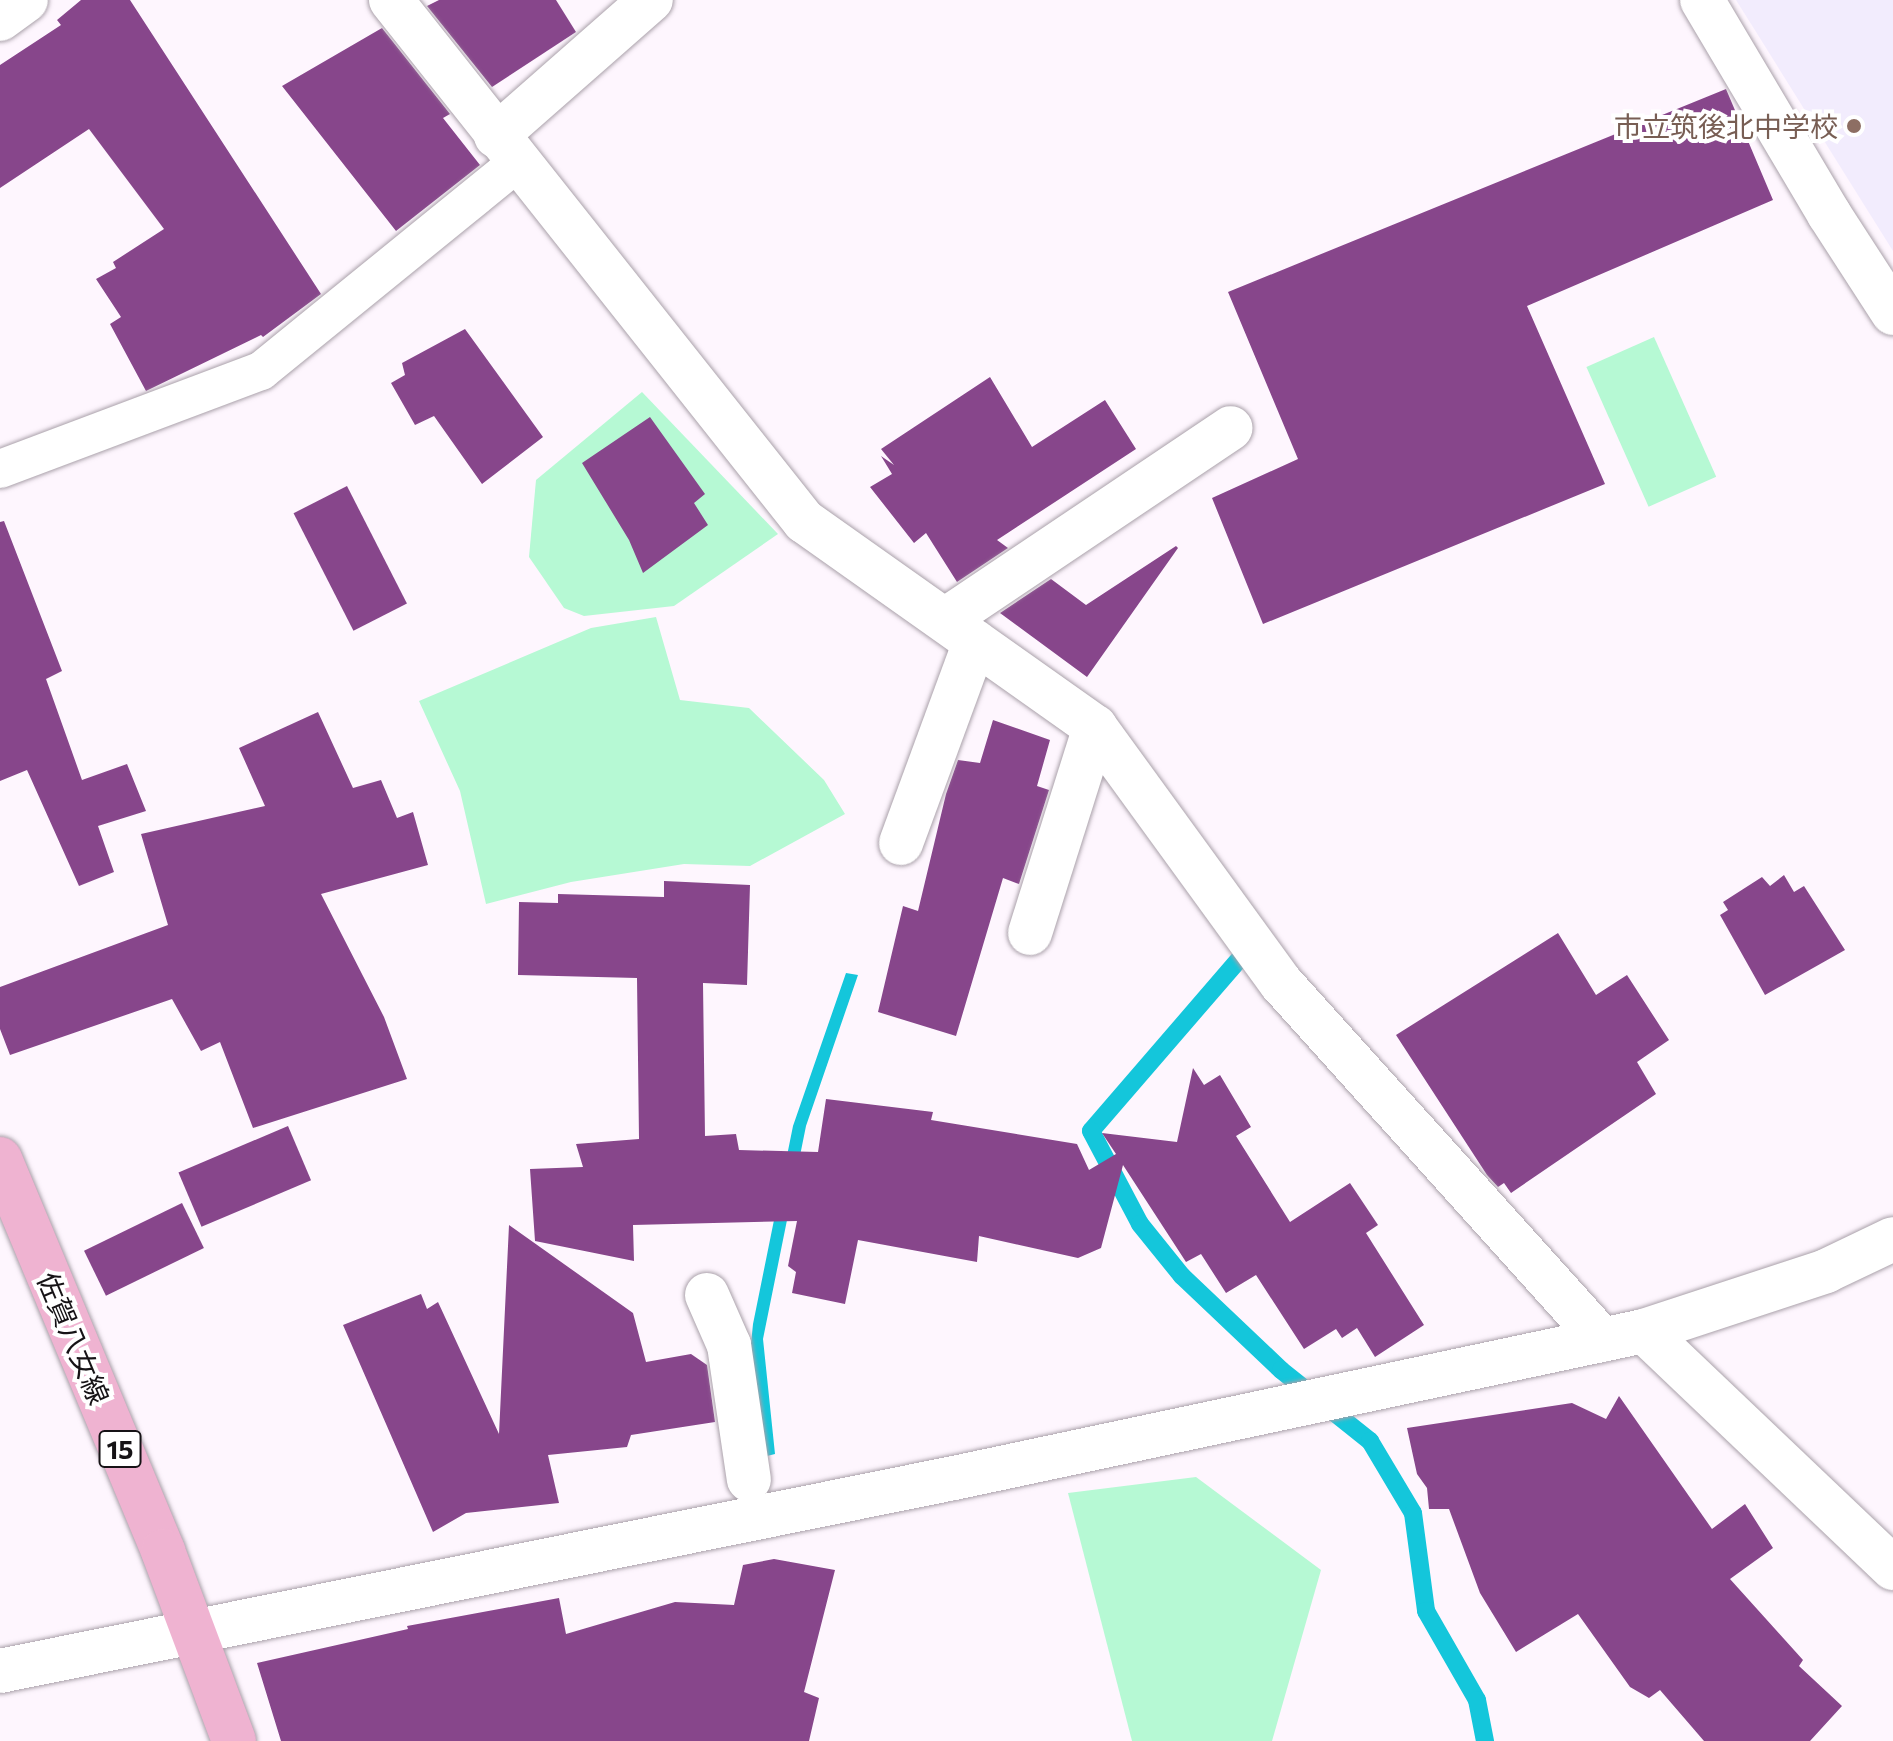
<!DOCTYPE html>
<html>
<head>
<meta charset="utf-8">
<style>
  body { margin:0 }
  #map { position:relative; width:1893px; height:1741px; overflow:hidden; background:#fef6fe; font-family:Commissioner,"Noto Sans JP",sans-serif }
  div>[style] { position:absolute }
  .education>* { inset:0; background:#f2ecfd }
  .green>* { inset:0; background:#b6f9d4; transform-origin:0 0 }
  .water>* { inset:0; background:#14c6db }
  .stream>* { height:18px; margin:-9px; padding:0 9px; transform-origin:9px; border-radius:9px; background:#14c6db }
  .building>* { inset:0; background:#87468b; transform-origin:0 0 }
  .roads { filter:drop-shadow(0 0 2px #aaa1aa) drop-shadow(0 0 2px #aaa1aa) }
  .lane>* { height:38px; margin:-19px; padding:0 19px; transform-origin:19px; border-radius:19px; background:#fff }
  .street>* { height:44px; margin:-22px; padding:0 22px; transform-origin:22px; border-radius:22px; background:#fff }
  .secondary>* { height:44px; margin:-22px; padding:0 22px; transform-origin:22px; border-radius:22px; background:#fff }
  .primary>* { height:44px; margin:-22px; padding:0 22px; transform-origin:22px; border-radius:22px; background:#efb3d1 }
  .dots>* { width:22px; height:22px; translate:-50% -50%; box-sizing:border-box; border:4px solid #fff; border-radius:50% }
  span { translate:-50% -50%; white-space:nowrap; text-align:center; line-height:1.15; -webkit-text-stroke:8px #fff; paint-order:stroke }
  .shield-label span { padding:2px 6px; background:#fff; border:2px solid; border-radius:6px; -webkit-text-stroke-width:0 }
  .shield-label { font-size:26px; color:#161316; font-weight:700 }
  .education-label { font-size:28px; color:#785e54 }
  .right { translate:-100% -50%; text-align:right }
  .street-label { font-size:28px; color:#161316 }
</style>
</head>
<body>
<div id="map">
  <div class="education">
    <i style="clip-path:polygon(1736px 0,1893px 0,1893px 251px)"></i>
  </div>
  <div class="green">
    <i style="left:1654px;top:337px;width:153px;height:74px;rotate:66deg"></i>
    <i style="clip-path:polygon(642px 392px,778px 534px,674px 606px,584px 616px,564px 608px,529px 557px,536px 480px)"></i>
    <i style="clip-path:polygon(656px 617px,680px 700px,749px 708px,824px 780px,845px 814px,750px 866px,684px 864px,571px 882px,486px 904px,460px 791px,419px 701px,591px 628px)"></i>
    <i style="clip-path:polygon(1196px 1477px,1321px 1570px,1272px 1741px,1132px 1741px,1068px 1493px)"></i>
  </div>
  <div class="water">
    <i style="clip-path:polygon(846px 973px,858px 975px,806px 1126px,763px 1339px,775px 1454px,763px 1457px,751px 1344px,753px 1324px,793px 1126px)"></i>
  </div>
  <div class="stream">
    <i style="left:1242px;top:956px;width:231px;rotate:130.8deg"></i>
    <i style="left:1091px;top:1131px;width:105px;rotate:62.2deg"></i>
    <i style="left:1140px;top:1224px;width:67px;rotate:51.1deg"></i>
    <i style="left:1182px;top:1276px;width:137px;rotate:43.5deg"></i>
    <i style="left:1281px;top:1370px;width:114px;rotate:38.6deg"></i>
    <i style="left:1370px;top:1441px;width:84px;rotate:59.2deg"></i>
    <i style="left:1413px;top:1513px;width:99px;rotate:82.4deg"></i>
    <i style="left:1426px;top:1611px;width:103px;rotate:60.2deg"></i>
    <i style="left:1477px;top:1700px;width:42px;rotate:79deg"></i>
  </div>
  <div class="building">
    <i style="clip-path:polygon(81px 0,130px 0,321px 294px,263px 337px,261px 335px,146px 391px,110px 324px,121px 317px,96px 279px,116px 268px,113px 262px,164px 229px,89px 129px,0 188px,0 65px,61px 25px,57px 20px)"></i>
    <i style="clip-path:polygon(439px 0,556px 0,576px 32px,492px 87px,427px 6px)"></i>
    <i style="clip-path:polygon(382px 28px,450px 114px,443px 118px,480px 165px,396px 231px,282px 86px)"></i>
    <i style="clip-path:polygon(1726px 89px,1773px 200px,1527px 306px,1605px 484px,1263px 624px,1212px 498px,1298px 459px,1228px 292px)"></i>
    <i style="clip-path:polygon(465px 329px,543px 437px,482px 484px,434px 416px,415px 425px,391px 383px,405px 375px,402px 363px)"></i>
    <i style="clip-path:polygon(990px 377px,1032px 447px,1105px 400px,1136px 449px,997px 540px,1008px 548px,957px 582px,926px 533px,914px 543px,870px 487px,892px 474px,881px 456px,894px 465px,881px 449px)"></i>
    <i style="clip-path:polygon(650px 417px,705px 494px,694px 503px,708px 525px,643px 573px,629px 540px,582px 463px)"></i>
    <i style="left:347px;top:486px;width:132px;height:60px;rotate:63deg"></i>
    <i style="clip-path:polygon(4px 521px,62px 671px,46px 679px,82px 780px,127px 764px,146px 811px,98px 826px,114px 872px,79px 886px,27px 770px,0 781px,0 522px)"></i>
    <i style="clip-path:polygon(1176px 546px,1178px 548px,1087px 677px,1000px 613px,1051px 579px,1086px 605px)"></i>
    <i style="clip-path:polygon(318px 712px,353px 788px,381px 780px,397px 818px,413px 812px,428px 865px,321px 894px,384px 1017px,407px 1079px,253px 1128px,220px 1042px,201px 1051px,172px 999px,10px 1055px,0 1029px,0 987px,168px 925px,141px 834px,265px 806px,239px 748px)"></i>
    <i style="clip-path:polygon(993px 720px,1050px 740px,1037px 786px,1049px 790px,1019px 884px,1003px 878px,956px 1036px,878px 1012px,903px 906px,918px 911px,946px 794px,958px 760px,980px 763px)"></i>
    <i style="clip-path:polygon(1784px 875px,1794px 892px,1804px 886px,1845px 950px,1765px 995px,1720px 915px,1728px 910px,1723px 902px,1762px 877px,1770px 886px)"></i>
    <i style="clip-path:polygon(664px 881px,750px 885px,747px 985px,703px 983px,705px 1136px,736px 1134px,739px 1150px,818px 1152px,826px 1099px,933px 1112px,931px 1120px,1077px 1144px,1089px 1170px,1116px 1154px,1102px 1133px,1177px 1142px,1193px 1068px,1204px 1085px,1220px 1075px,1251px 1127px,1236px 1136px,1290px 1222px,1350px 1183px,1378px 1225px,1366px 1233px,1424px 1325px,1375px 1357px,1357px 1328px,1342px 1338px,1336px 1329px,1304px 1349px,1256px 1275px,1226px 1293px,1201px 1254px,1186px 1262px,1123px 1165px,1101px 1248px,1078px 1258px,979px 1236px,977px 1262px,858px 1240px,845px 1304px,792px 1293px,796px 1272px,788px 1266px,797px 1221px,633px 1225px,634px 1261px,535px 1241px,530px 1169px,583px 1167px,576px 1144px,639px 1139px,637px 978px,518px 975px,519px 902px,558px 903px,558px 894px,664px 897px)"></i>
    <i style="clip-path:polygon(1558px 933px,1596px 995px,1627px 975px,1669px 1040px,1637px 1062px,1656px 1094px,1511px 1193px,1504px 1183px,1498px 1187px,1487px 1175px,1396px 1035px)"></i>
    <i style="left:288px;top:1126px;width:59px;height:119px;rotate:67deg"></i>
    <i style="left:182px;top:1203px;width:50px;height:109px;rotate:64deg"></i>
    <i style="clip-path:polygon(509px 1225px,633px 1313px,646px 1362px,691px 1354px,707px 1365px,715px 1422px,631px 1435px,627px 1447px,548px 1455px,559px 1503px,466px 1513px,433px 1532px,343px 1325px,421px 1294px,427px 1309px,438px 1302px,499px 1434px)"></i>
    <i style="clip-path:polygon(1619px 1396px,1712px 1529px,1745px 1504px,1773px 1548px,1730px 1579px,1803px 1660px,1799px 1666px,1842px 1706px,1810px 1741px,1704px 1741px,1660px 1690px,1649px 1698px,1630px 1687px,1578px 1614px,1516px 1652px,1480px 1593px,1449px 1509px,1429px 1509px,1427px 1488px,1417px 1474px,1407px 1428px,1572px 1403px,1606px 1419px)"></i>
    <i style="clip-path:polygon(774px 1559px,835px 1570px,804px 1692px,819px 1698px,809px 1741px,281px 1741px,257px 1663px,408px 1629px,407px 1626px,559px 1598px,566px 1634px,675px 1602px,734px 1605px,743px 1565px)"></i>
  </div>
  <div class="roads">
    <div class="lane">
      <i style="left:0;top:469px;width:279px;rotate:-20.6deg"></i>
      <i style="left:261px;top:371px;width:330px;rotate:-39.1deg"></i>
    </div>
    <div class="street">
      <i style="left:391px;top:0;width:665px;rotate:51.6deg"></i>
      <i style="left:804px;top:521px;width:357px;rotate:35.3deg"></i>
      <i style="left:1095px;top:727px;width:316px;rotate:54deg"></i>
      <i style="left:1281px;top:983px;width:480px;rotate:48deg"></i>
      <i style="left:1702px;top:0;width:249px;rotate:59.3deg"></i>
      <i style="left:1829px;top:214px;width:118px;rotate:57.1deg"></i>
      <i style="left:0;top:19px;width:32px;rotate:-36deg"></i>
      <i style="left:496px;top:136px;width:206px;rotate:-41.3deg"></i>
      <i style="left:945px;top:620px;width:344px;rotate:-33.9deg"></i>
      <i style="left:901px;top:843px;width:214px;rotate:-69.8deg"></i>
      <i style="left:1030px;top:933px;width:216px;rotate:-72.5deg"></i>
      <i style="left:707px;top:1295px;width:55px;rotate:66.3deg"></i>
      <i style="left:729px;top:1345px;width:136px;rotate:81.6deg"></i>
      <i style="left:1644px;top:1331px;width:344px;rotate:43.6deg"></i>
    </div>
    <div class="secondary">
      <i style="left:0;top:1671px;width:973px;rotate:-11.44deg"></i>
      <i style="left:954px;top:1478px;width:705px;rotate:-12.03deg"></i>
      <i style="left:1644px;top:1331px;width:192px;rotate:-18.2deg"></i>
      <i style="left:1826px;top:1271px;width:74px;rotate:-25.5deg"></i>
    </div>
    <div class="primary">
      <i style="left:0;top:1159px;width:425px;rotate:67.4deg"></i>
      <i style="left:163px;top:1551px;width:203px;rotate:69.5deg"></i>
    </div>
  </div>
  <div class="dots">
    <i style="left:1854px;top:126px;background:#8d6e63"></i>
  </div>
  <div class="shield-label">
    <span style="left:120px;top:1449px">15</span>
  </div>
  <div class="education-label">
    <span class="right" style="left:1838px;top:126px">市立筑後北中学校</span>
  </div>
  <div class="street-label">
    <span style="left:74px;top:1338px;rotate:67deg">佐賀八女線</span>
  </div>
</div>
</body>
</html>
